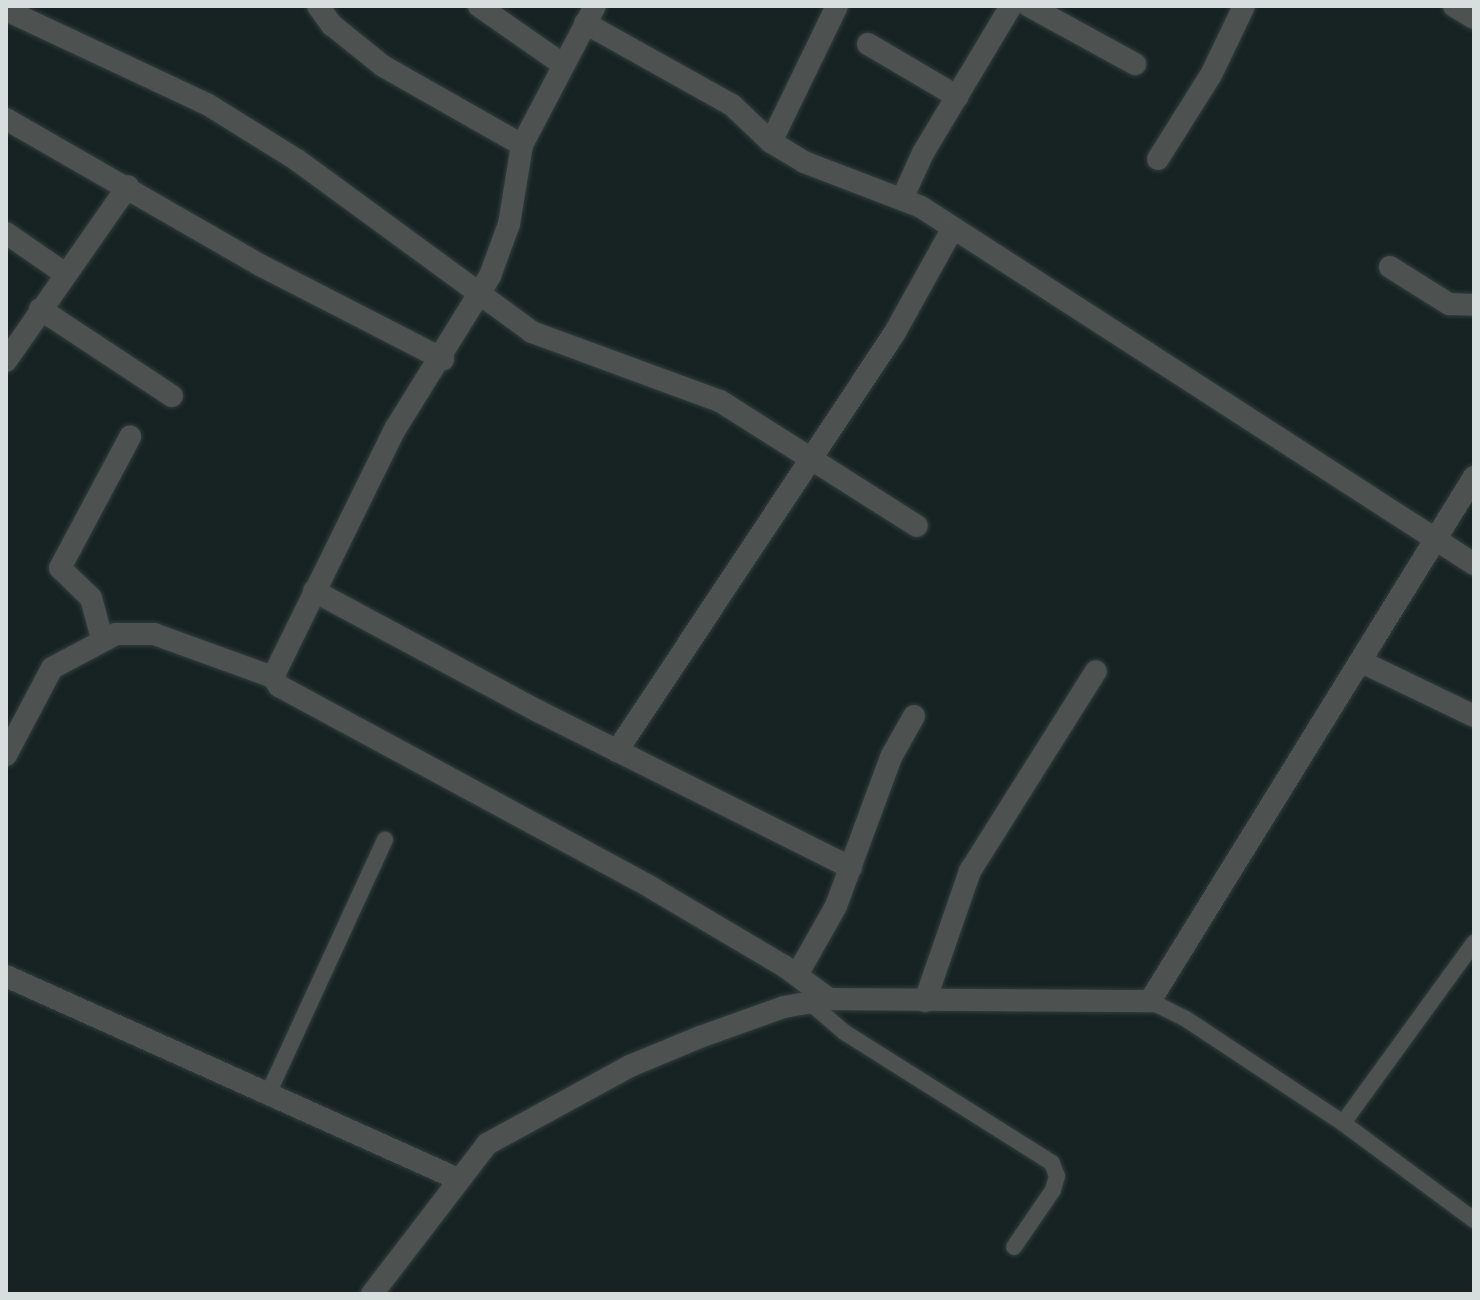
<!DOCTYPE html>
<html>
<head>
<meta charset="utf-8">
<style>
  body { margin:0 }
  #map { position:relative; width:1480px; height:1300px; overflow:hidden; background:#172323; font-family:Barlow,sans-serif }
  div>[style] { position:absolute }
  .roads { filter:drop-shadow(0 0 2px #323d3d) drop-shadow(0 0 2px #323d3d) }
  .service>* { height:16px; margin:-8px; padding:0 8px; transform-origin:8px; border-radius:8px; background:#4d5250 }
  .minor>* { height:22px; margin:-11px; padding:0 11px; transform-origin:11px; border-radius:11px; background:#4d5250 }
  .tertiary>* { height:22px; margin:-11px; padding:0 11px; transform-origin:11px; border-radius:11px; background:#4d5250 }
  span { translate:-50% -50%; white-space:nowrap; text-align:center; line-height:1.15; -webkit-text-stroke:6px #060b0b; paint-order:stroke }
  .frame { position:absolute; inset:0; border:8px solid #d6dede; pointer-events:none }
</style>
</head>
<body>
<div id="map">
  <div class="roads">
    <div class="service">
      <i style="left:808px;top:1001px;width:48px;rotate:40.7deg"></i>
      <i style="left:844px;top:1032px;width:246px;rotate:32.2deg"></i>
      <i style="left:1052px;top:1163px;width:14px;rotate:69deg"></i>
      <i style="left:1057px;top:1176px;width:15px;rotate:106deg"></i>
      <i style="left:1053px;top:1190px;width:69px;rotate:124.4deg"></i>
      <i style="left:1150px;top:1001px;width:40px;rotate:26.6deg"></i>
      <i style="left:1186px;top:1019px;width:188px;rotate:33.5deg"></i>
      <i style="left:1343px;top:1123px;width:163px;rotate:36.5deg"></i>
      <i style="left:268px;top:1094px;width:280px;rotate:-65.3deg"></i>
      <i style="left:1343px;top:1123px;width:223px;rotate:-54deg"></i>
    </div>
    <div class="minor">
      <i style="left:318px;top:6px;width:24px;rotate:54deg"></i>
      <i style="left:332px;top:25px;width:65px;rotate:38.8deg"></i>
      <i style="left:383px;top:66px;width:160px;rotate:29.6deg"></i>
      <i style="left:479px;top:6px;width:101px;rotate:34.9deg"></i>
      <i style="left:1029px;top:6px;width:121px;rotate:28.7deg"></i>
      <i style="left:1454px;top:6px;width:23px;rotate:31deg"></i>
      <i style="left:6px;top:10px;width:222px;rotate:25.1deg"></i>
      <i style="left:207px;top:104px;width:106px;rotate:31.9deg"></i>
      <i style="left:297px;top:160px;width:291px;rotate:36.2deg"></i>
      <i style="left:532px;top:332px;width:200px;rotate:20.2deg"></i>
      <i style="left:720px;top:401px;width:233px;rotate:32.4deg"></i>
      <i style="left:585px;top:23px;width:168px;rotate:29.2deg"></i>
      <i style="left:732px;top:105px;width:54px;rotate:43.5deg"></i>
      <i style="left:771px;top:142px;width:39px;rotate:31deg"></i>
      <i style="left:804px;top:162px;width:125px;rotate:21deg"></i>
      <i style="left:921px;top:207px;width:658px;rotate:32.85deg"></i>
      <i style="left:868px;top:44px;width:104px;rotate:30.5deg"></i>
      <i style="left:6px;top:119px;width:293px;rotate:29.9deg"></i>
      <i style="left:260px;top:265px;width:206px;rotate:27.2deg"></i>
      <i style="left:771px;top:142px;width:151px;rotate:-64.1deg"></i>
      <i style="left:1158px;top:159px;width:99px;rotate:-57.8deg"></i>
      <i style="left:1211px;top:75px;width:76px;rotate:-64.4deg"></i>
      <i style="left:902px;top:199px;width:51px;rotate:-65.5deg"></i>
      <i style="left:923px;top:153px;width:171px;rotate:-59.1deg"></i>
      <i style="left:6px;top:233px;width:70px;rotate:34.6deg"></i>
      <i style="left:1390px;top:267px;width:70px;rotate:32.1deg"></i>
      <i style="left:1449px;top:304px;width:25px;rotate:2deg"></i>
      <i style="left:40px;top:309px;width:158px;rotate:33.4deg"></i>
      <i style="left:6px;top:361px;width:213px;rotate:-55.1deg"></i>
      <i style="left:314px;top:591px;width:254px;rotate:28.2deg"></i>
      <i style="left:538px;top:711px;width:350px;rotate:26.6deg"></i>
      <i style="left:102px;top:639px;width:42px;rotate:-105deg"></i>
      <i style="left:91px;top:598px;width:43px;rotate:-135.9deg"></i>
      <i style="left:60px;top:568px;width:149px;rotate:-61.9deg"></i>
      <i style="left:1362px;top:662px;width:124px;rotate:25.7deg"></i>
      <i style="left:617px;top:751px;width:501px;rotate:-56.41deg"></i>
      <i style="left:894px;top:334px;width:121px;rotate:-60.9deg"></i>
      <i style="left:6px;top:755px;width:98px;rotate:-62.1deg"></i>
      <i style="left:52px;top:668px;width:72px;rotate:-28deg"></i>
      <i style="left:116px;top:634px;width:38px"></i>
      <i style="left:154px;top:634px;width:127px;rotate:19.9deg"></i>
      <i style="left:797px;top:975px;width:79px;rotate:-60.5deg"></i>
      <i style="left:836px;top:906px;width:159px;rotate:-69.7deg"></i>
      <i style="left:891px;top:757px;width:47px;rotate:-60.7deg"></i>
      <i style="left:6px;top:976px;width:495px;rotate:24.2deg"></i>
      <i style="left:925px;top:1001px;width:138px;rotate:-70.9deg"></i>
      <i style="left:970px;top:871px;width:236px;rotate:-57.8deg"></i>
    </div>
    <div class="tertiary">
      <i style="left:595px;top:6px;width:157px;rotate:117.7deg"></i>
      <i style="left:522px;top:145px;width:80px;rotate:99.3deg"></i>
      <i style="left:509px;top:224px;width:55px;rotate:110.1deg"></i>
      <i style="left:490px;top:276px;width:180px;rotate:121.8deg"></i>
      <i style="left:395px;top:429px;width:276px;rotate:116.2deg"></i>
      <i style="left:273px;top:677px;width:11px;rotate:56deg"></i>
      <i style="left:279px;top:686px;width:424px;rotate:28.4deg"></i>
      <i style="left:652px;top:888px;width:153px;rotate:30.6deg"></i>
      <i style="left:784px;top:966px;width:56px;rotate:36.3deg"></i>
      <i style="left:372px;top:1294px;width:189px;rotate:-52.5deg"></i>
      <i style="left:487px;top:1144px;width:163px;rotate:-28.6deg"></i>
      <i style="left:630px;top:1066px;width:76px;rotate:-22.5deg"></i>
      <i style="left:700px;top:1037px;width:89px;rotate:-19.7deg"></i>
      <i style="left:784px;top:1007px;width:46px;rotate:-10.1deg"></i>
      <i style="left:829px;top:999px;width:321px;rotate:0.4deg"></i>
      <i style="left:1150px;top:1001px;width:616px;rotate:-58.27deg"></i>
    </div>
  </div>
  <div class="frame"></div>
</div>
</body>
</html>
